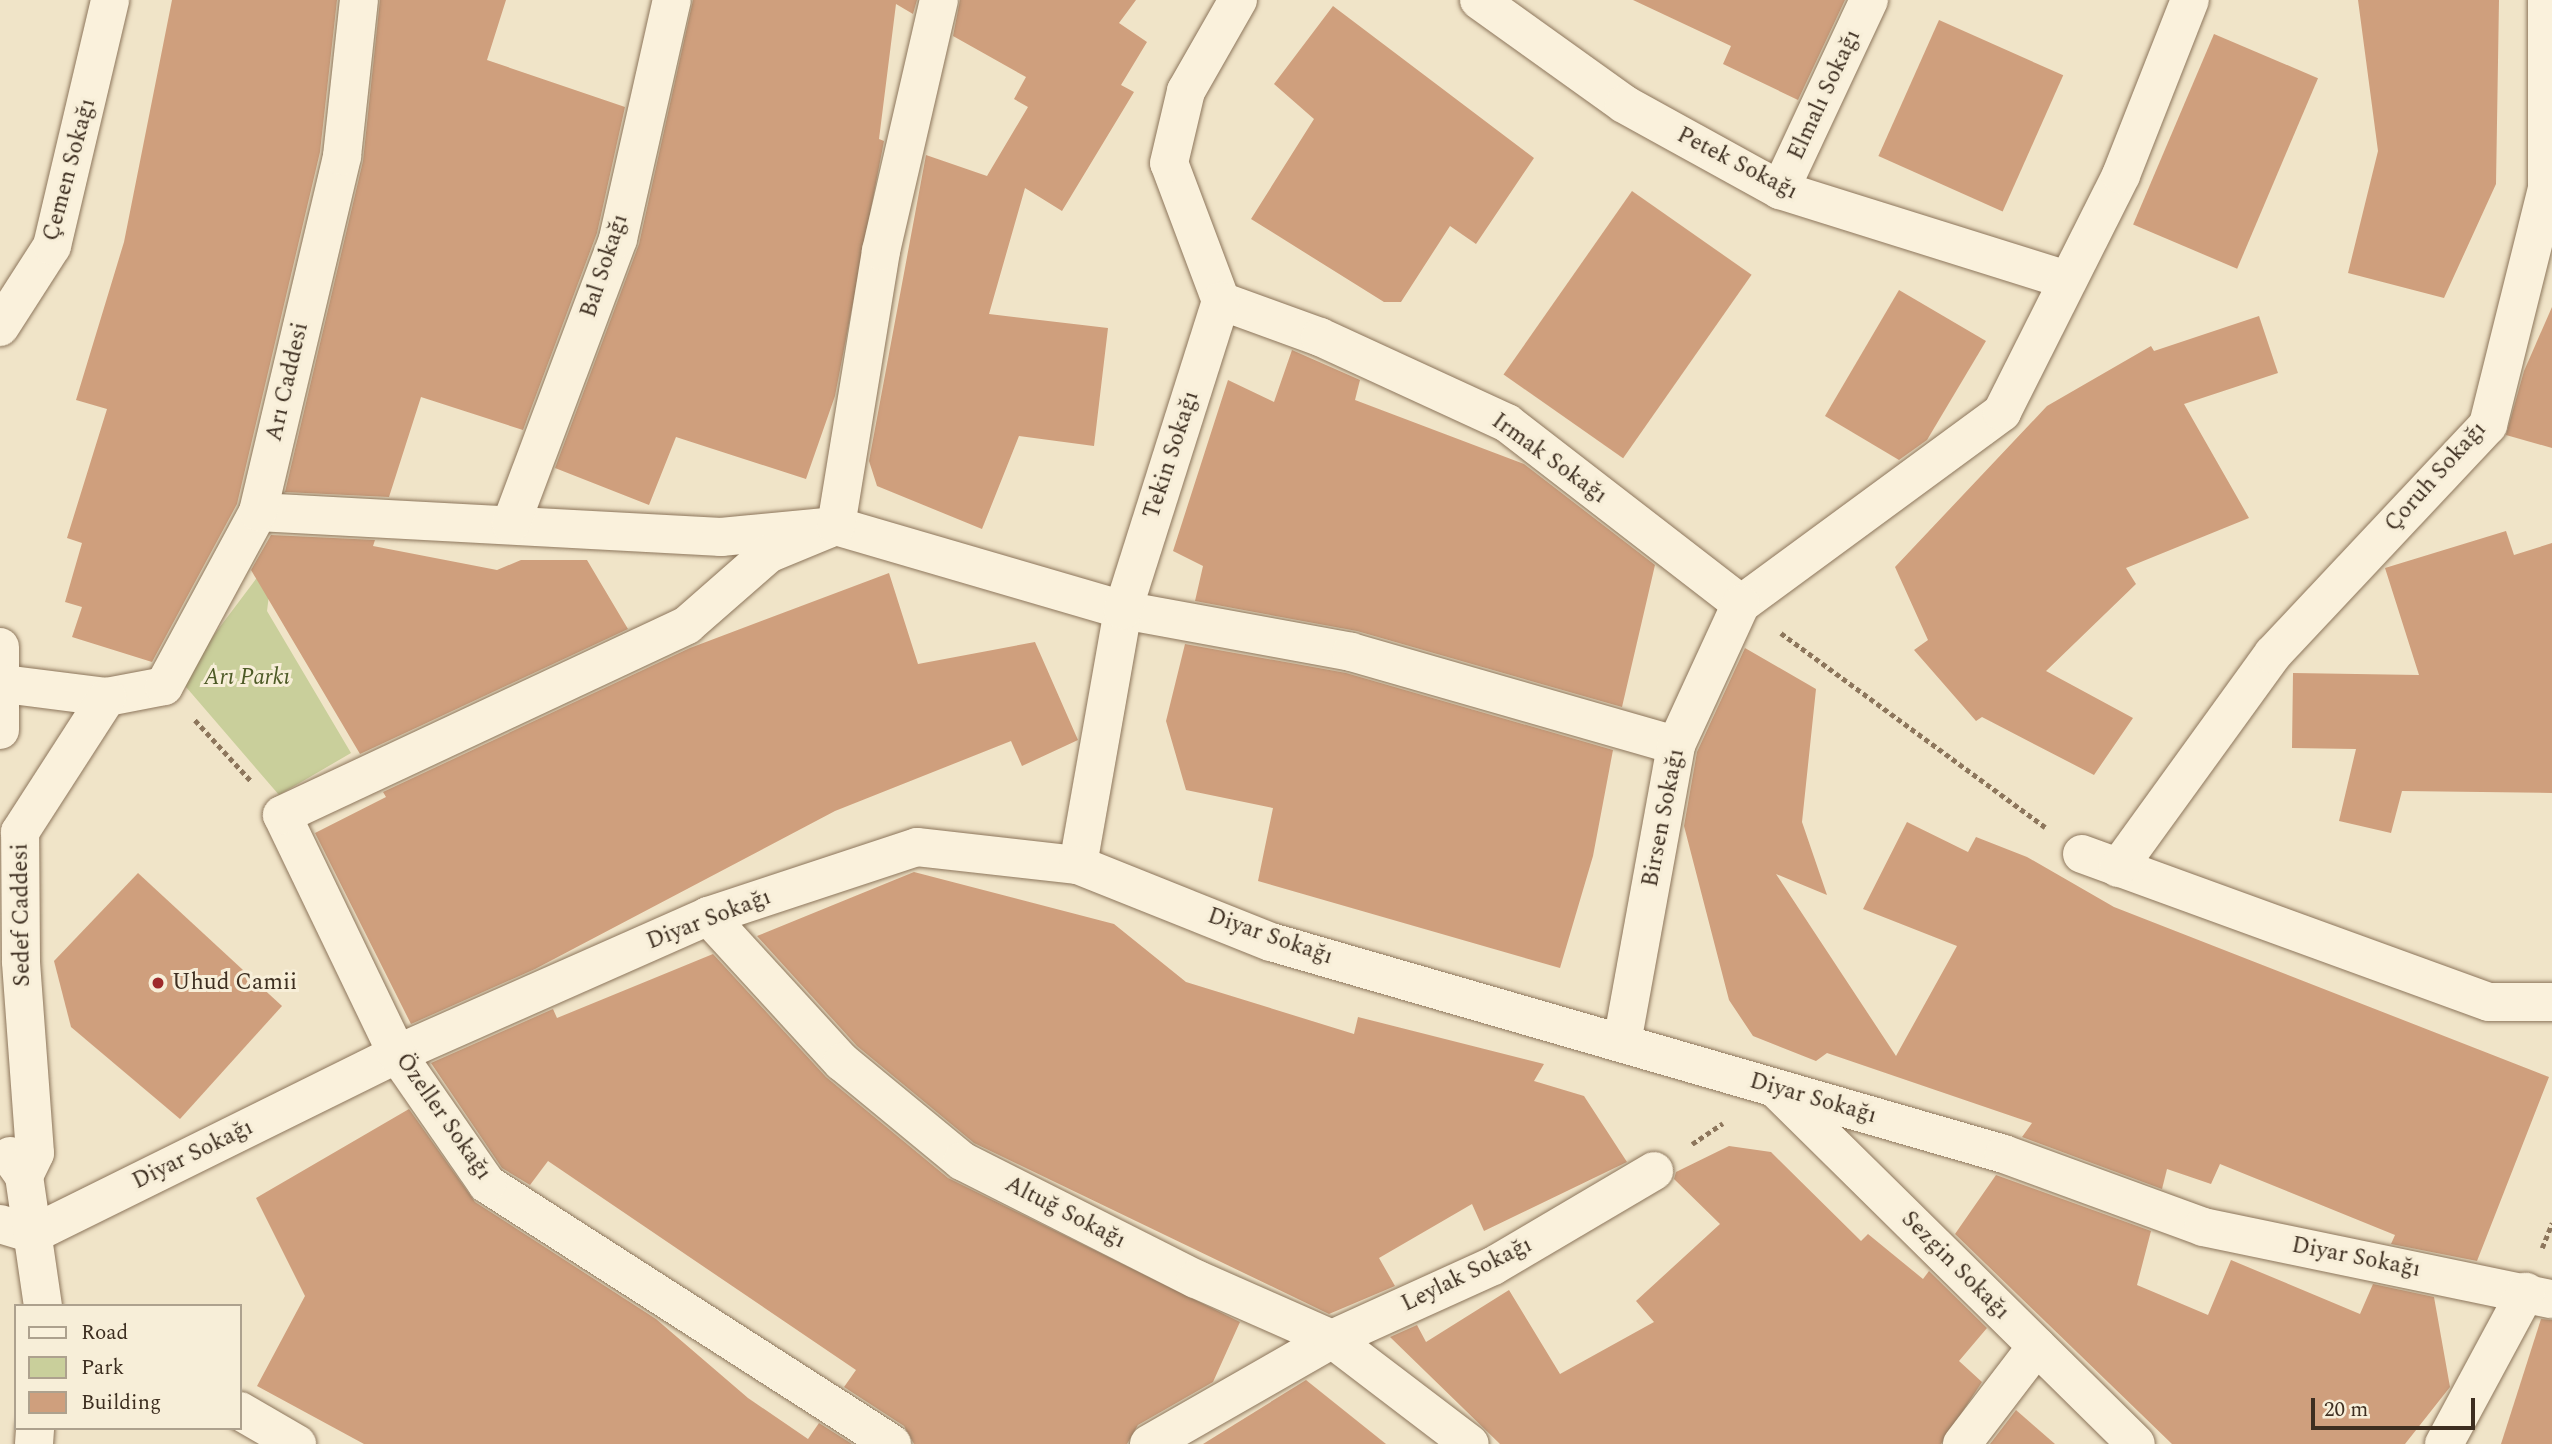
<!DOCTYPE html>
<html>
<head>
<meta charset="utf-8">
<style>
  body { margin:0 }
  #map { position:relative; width:2552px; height:1444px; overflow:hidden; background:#f0e4c8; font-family:Spectral,serif }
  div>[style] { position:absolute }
  .green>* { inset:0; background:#c9cf9b }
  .building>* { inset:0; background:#cf9f7d; transform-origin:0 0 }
  .path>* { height:4.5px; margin-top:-2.25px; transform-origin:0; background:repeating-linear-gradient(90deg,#8d765c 0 5px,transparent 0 8.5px) }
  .roads { filter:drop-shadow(0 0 2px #8d765c) drop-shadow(0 0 2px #8d765c) }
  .minor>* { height:38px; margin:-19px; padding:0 19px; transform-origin:19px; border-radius:19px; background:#faf1dc }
  .tertiary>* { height:38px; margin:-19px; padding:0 19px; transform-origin:19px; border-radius:19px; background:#faf1dc }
  .dots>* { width:19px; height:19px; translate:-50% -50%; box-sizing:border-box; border:4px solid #f7eed8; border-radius:50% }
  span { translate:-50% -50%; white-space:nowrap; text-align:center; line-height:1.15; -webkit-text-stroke:6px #f7eed8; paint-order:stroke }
  .street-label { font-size:23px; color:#3d2e20 }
  .park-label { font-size:23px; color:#4d5a26; font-style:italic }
  .poi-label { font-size:23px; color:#3d2e20 }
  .left { translate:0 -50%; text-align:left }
  .legend { position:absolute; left:14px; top:1304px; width:228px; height:126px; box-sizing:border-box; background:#f7eed8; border:2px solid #ada18e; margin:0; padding:9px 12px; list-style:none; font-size:21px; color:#3d2e20 }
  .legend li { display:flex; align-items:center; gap:14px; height:35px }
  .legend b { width:35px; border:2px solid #ada18e }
  .scale { position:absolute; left:2311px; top:1398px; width:164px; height:32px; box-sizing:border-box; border:4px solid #3d2e20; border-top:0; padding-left:9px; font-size:21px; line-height:24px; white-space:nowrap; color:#3d2e20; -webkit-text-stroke:5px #f7eed8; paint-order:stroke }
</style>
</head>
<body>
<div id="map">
  <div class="green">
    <i style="clip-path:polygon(274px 555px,267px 611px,351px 753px,279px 795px,180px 680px)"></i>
  </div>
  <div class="building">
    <i style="clip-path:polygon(172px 0,337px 0,320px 152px,237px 504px,152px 662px,72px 637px,82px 607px,65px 602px,82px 543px,67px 538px,107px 409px,76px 400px,124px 242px)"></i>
    <i style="clip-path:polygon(380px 0,506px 0,487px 60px,625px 107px,597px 233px,523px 430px,421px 397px,389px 497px,285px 492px,363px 161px)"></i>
    <i style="clip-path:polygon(693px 0,917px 0,913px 14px,896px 4px,879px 139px,884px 141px,835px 396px,806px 479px,676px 437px,649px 505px,555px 468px,639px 244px)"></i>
    <i style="clip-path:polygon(960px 0,1136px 0,1119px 23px,1147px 42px,1121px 85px,1134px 92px,1062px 211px,1025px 188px,989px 314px,1108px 328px,1094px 446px,1019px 436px,982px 529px,877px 486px,869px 461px,926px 155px,987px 176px,1028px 107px,1014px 99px,1026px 77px,953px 36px)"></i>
    <i style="clip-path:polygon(1633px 0,1845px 0,1798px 100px,1723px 64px,1731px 46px)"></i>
    <i style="clip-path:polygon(2358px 0,2499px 0,2496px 184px,2444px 298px,2348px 273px,2378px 151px)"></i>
    <i style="clip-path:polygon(1333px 6px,1534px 158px,1476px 244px,1450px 226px,1401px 302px,1384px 302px,1251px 219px,1314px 119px,1274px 84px)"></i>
    <i style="left:1939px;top:20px;width:136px;height:149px;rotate:24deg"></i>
    <i style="left:2214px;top:34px;width:113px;height:207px;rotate:23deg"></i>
    <i style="left:1632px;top:191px;width:146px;height:224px;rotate:35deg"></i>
    <i style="clip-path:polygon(1899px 290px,1986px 341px,1927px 440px,1899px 460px,1825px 416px)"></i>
    <i style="clip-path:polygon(2552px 307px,2552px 448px,2506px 435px,2524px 371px)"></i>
    <i style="clip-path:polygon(2259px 316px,2278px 373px,2184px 404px,2249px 518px,2126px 568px,2136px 584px,2046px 671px,2133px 718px,2094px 775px,1982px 717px,1976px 721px,1914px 650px,1928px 640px,1895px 567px,2047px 406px,2151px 346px,2154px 351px)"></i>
    <i style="clip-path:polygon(1292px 350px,1360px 380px,1355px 400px,1524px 464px,1655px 565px,1622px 707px,1357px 631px,1195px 601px,1203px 566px,1173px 551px,1228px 380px,1274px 402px)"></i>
    <i style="clip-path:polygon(2506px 531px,2514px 555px,2552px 543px,2552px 793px,2402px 791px,2391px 833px,2339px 821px,2356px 749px,2292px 748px,2293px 673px,2419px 675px,2385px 568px)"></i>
    <i style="clip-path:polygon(271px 535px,375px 540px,373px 546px,497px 570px,521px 560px,587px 560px,628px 629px,360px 754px,251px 570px)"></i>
    <i style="clip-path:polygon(889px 573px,918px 664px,1035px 642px,1078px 740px,1022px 766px,1011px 741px,835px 811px,535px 969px,411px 1024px,315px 833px,386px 797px,383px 792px,690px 648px)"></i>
    <i style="clip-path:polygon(1185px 644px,1346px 673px,1613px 750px,1593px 856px,1560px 968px,1258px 881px,1273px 808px,1186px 790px,1166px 721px)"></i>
    <i style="clip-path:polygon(1745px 648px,1816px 689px,1802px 822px,1827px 895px,1776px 874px,1896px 1056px,1957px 946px,1863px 909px,1907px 822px,1968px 852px,1976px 837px,2027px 857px,2114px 907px,2549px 1077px,2477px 1261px,2391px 1244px,2395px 1235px,2220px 1164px,2211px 1184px,2167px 1169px,2162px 1189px,2022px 1137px,2032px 1123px,1827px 1053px,1816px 1061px,1753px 1036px,1729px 1000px,1684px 826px,1697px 752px)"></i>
    <i style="clip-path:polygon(914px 872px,1114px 924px,1186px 982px,1354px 1034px,1358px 1017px,1544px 1064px,1534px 1081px,1584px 1096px,1627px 1162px,1484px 1231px,1472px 1204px,1379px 1258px,1395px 1286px,1329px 1314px,974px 1143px,857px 1046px,757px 936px)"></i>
    <i style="clip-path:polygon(138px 873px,282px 1006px,180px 1119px,71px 1027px,54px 961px)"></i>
    <i style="clip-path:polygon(713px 954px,826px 1077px,948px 1178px,1240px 1322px,1213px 1382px,1138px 1425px,1127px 1444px,914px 1444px,904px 1426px,844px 1387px,856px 1370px,548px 1161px,530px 1185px,502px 1168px,431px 1063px,553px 1009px,557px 1018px)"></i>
    <i style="clip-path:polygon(409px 1109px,475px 1202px,656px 1319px,748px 1398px,808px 1439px,819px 1423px,852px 1444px,364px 1444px,257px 1386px,305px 1296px,256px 1198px)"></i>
    <i style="clip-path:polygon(1729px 1146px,1771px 1152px,1861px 1241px,1868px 1234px,1923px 1279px,1929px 1271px,1987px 1328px,1959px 1361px,1982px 1382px,1941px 1444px,1500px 1444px,1390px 1337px,1417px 1325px,1426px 1342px,1509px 1290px,1560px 1374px,1654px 1322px,1636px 1301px,1720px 1224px,1674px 1179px,1676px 1172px)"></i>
    <i style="clip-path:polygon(1996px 1175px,2151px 1231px,2137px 1285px,2208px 1315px,2231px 1260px,2360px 1314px,2373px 1284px,2434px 1297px,2450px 1387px,2405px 1444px,2172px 1444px,1955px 1234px)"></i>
    <i style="clip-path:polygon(2541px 1319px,2552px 1320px,2552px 1444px,2501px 1444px)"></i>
    <i style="clip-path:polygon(1306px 1380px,1386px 1444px,1203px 1444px)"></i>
    <i style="clip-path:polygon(2016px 1410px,2055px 1444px,1990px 1444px)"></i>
  </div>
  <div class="path">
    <i style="left:1781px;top:633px;width:328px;rotate:36.3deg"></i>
    <i style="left:195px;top:720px;width:83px;rotate:47.4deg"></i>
    <i style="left:1692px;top:1144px;width:37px;rotate:-34deg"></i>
    <i style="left:2542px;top:1248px;width:27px;rotate:-68deg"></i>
  </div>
  <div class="roads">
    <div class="minor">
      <i style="left:1479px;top:0;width:178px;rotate:35.6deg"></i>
      <i style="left:1624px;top:104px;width:178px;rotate:28.9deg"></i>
      <i style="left:1780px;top:190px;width:298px;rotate:17.4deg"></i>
      <i style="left:1780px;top:190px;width:210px;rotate:-64.9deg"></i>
      <i style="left:1221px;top:301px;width:105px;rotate:20deg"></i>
      <i style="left:1320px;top:337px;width:206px;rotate:24.7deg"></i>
      <i style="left:1507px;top:423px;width:296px;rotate:37.7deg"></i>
      <i style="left:1221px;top:301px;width:147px;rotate:-110.6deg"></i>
      <i style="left:1169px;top:163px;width:74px;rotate:-76.7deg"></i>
      <i style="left:1186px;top:91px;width:105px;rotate:-60.3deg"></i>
      <i style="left:0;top:327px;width:96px;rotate:-57.3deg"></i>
      <i style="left:52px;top:246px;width:253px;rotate:-76.7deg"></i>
      <i style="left:258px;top:512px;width:464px;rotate:3.1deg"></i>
      <i style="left:721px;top:537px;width:116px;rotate:-5.5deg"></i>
      <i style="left:836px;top:526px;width:299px;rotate:16.3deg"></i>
      <i style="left:1123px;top:610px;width:232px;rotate:10.4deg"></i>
      <i style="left:1351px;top:652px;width:338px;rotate:16deg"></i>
      <i style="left:511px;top:524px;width:304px;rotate:-69.4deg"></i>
      <i style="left:618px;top:239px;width:245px;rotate:-77.3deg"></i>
      <i style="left:1741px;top:604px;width:324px;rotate:-36.3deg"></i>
      <i style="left:2002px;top:412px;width:265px;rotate:-63.3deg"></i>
      <i style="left:2121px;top:175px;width:188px;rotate:-68.5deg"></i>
      <i style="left:2082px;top:854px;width:433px;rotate:20deg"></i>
      <i style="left:2489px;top:1002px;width:63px"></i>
      <i style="left:1078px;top:865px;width:259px;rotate:-80deg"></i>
      <i style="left:1123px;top:610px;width:324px;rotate:-72.4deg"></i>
      <i style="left:2118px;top:868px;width:264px;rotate:-54.1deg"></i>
      <i style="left:2273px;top:654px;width:314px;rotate:-46.8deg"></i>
      <i style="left:2488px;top:425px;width:244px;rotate:-76deg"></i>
      <i style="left:2547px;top:188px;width:188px;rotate:-90deg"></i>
      <i style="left:708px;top:916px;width:198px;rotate:47.5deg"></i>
      <i style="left:842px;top:1062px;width:156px;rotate:39.5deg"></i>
      <i style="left:962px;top:1161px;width:262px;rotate:26.8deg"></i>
      <i style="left:1196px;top:1279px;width:149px;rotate:23.8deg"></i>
      <i style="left:1332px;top:1339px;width:173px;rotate:37.3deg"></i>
      <i style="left:1622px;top:1043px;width:303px;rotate:-79.7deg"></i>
      <i style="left:1676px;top:745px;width:155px;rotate:-65.3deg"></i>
      <i style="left:1779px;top:1092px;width:501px;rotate:44.6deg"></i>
      <i style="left:0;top:1224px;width:34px;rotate:17deg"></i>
      <i style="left:33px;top:1234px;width:406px;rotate:-26.3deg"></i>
      <i style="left:397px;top:1054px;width:340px;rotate:-23.9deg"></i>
      <i style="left:708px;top:916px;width:220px;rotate:-18.3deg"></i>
      <i style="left:917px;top:847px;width:162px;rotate:6.4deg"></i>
      <i style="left:1078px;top:865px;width:208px;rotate:21.8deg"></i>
      <i style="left:1271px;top:942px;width:763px;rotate:16.13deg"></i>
      <i style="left:2004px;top:1154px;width:212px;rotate:20.1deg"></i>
      <i style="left:2203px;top:1227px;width:356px;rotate:11.7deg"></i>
      <i style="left:240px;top:1411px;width:66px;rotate:30.1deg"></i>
      <i style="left:892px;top:1444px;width:481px;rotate:-147.3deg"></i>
      <i style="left:487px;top:1184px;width:158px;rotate:-124.7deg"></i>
      <i style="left:397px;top:1054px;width:265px;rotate:-115.7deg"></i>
      <i style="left:282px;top:815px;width:447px;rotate:-25.1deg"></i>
      <i style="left:687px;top:625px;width:108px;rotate:-41.2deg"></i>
      <i style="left:768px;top:554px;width:74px;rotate:-22.4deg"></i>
      <i style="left:836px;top:526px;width:279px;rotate:-80.7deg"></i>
      <i style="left:881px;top:251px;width:258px;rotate:-77deg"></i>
      <i style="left:1149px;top:1444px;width:211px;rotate:-29.8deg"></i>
      <i style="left:1332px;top:1339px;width:177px;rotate:-24.4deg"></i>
      <i style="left:1493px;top:1266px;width:187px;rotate:-30.5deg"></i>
      <i style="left:1962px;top:1444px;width:123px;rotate:-52.6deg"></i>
      <i style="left:2444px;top:1444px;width:173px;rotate:-61.7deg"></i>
    </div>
    <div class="tertiary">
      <i style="left:0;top:647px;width:83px;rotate:90deg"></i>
      <i style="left:4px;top:684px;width:104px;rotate:7.2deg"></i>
      <i style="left:107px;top:697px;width:58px;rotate:-10.9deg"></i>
      <i style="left:164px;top:686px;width:198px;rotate:-61.6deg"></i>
      <i style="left:258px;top:512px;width:366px;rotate:-76.7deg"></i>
      <i style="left:342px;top:156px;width:157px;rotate:-83.8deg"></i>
      <i style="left:10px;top:1156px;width:24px;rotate:55deg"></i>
      <i style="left:24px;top:1176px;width:131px;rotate:81.7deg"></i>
      <i style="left:24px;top:1176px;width:25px;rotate:-64deg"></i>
      <i style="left:35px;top:1153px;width:193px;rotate:-94.2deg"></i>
      <i style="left:21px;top:961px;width:129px;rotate:-90.4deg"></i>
      <i style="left:20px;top:832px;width:161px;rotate:-57.2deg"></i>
      <i style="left:34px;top:1444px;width:16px;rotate:-86deg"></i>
    </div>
  </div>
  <div class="dots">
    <i style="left:158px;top:983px;background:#9e2a2b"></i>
  </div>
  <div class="street-label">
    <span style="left:1825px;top:95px;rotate:-65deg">Elmalı Sokağı</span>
    <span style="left:1737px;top:164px;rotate:27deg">Petek Sokağı</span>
    <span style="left:70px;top:170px;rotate:-75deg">Çemen Sokağı</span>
    <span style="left:605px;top:266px;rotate:-72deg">Bal Sokağı</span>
    <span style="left:288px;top:382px;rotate:-77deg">Arı Caddesi</span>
    <span style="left:1172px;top:455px;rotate:-72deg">Tekin Sokağı</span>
    <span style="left:1549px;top:459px;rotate:36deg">Irmak Sokağı</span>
    <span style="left:2436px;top:477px;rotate:-48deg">Çoruh Sokağı</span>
    <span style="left:1664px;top:818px;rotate:-79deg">Birsen Sokağı</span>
    <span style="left:22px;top:915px;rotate:-91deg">Sedef Caddesi</span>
    <span style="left:709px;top:920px;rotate:-21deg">Diyar Sokağı</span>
    <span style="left:1270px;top:937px;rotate:19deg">Diyar Sokağı</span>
    <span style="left:1813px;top:1099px;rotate:16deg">Diyar Sokağı</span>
    <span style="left:443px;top:1117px;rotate:55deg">Özeller Sokağı</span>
    <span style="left:193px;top:1155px;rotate:-26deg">Diyar Sokağı</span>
    <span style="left:1065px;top:1213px;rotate:27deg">Altuğ Sokağı</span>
    <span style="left:2356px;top:1258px;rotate:11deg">Diyar Sokağı</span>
    <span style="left:1955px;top:1266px;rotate:45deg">Sezgin Sokağı</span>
    <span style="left:1467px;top:1275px;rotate:-26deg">Leylak Sokağı</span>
  </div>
  <div class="park-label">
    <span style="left:247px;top:678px">Arı Parkı</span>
  </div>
  <div class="poi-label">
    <span class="left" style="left:172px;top:983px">Uhud Camii</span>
  </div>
  <ul class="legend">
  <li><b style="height:9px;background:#faf1dc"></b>Road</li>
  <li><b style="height:19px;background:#c9cf9b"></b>Park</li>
  <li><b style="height:19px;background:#cf9f7d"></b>Building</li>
  </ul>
  <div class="scale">20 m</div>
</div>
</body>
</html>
